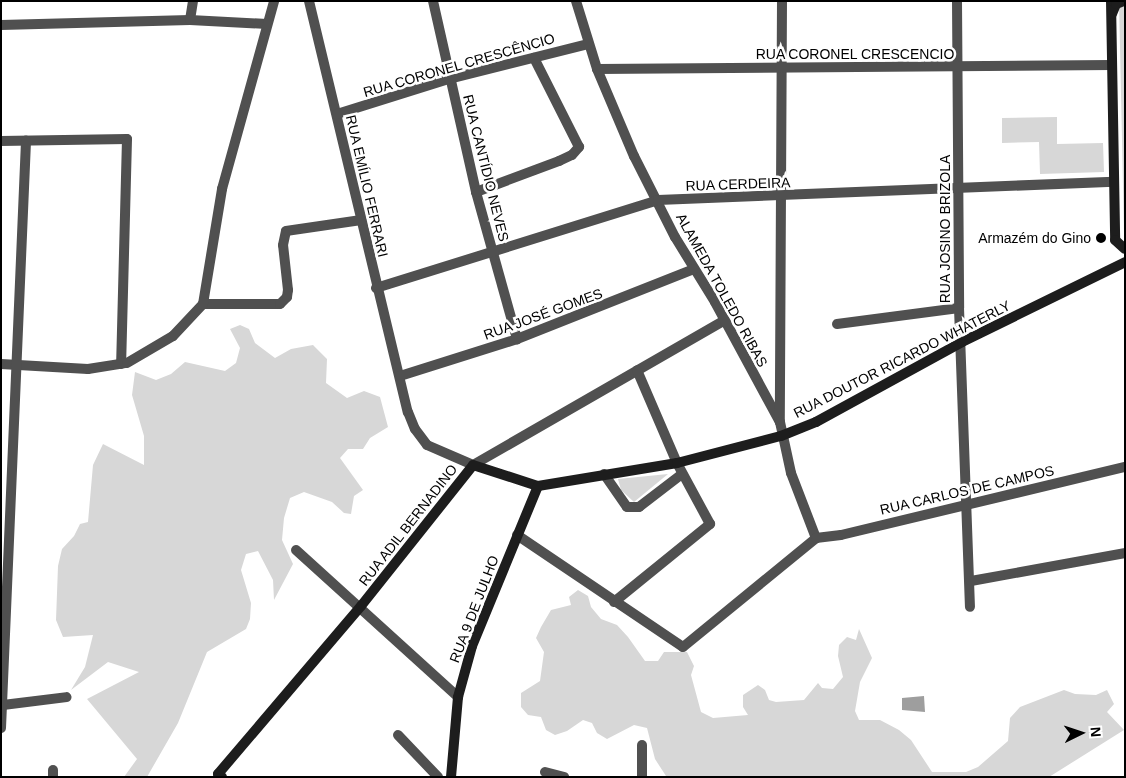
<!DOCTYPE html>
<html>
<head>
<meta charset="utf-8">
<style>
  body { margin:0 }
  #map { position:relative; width:1126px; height:778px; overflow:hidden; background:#fff; font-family:Helvetica,sans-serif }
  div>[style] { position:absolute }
  .green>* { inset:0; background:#d7d7d7 }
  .water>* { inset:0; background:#9e9e9e }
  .street>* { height:10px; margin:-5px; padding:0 5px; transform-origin:5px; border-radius:5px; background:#505050 }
  .secondary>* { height:10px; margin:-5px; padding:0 5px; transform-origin:5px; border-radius:5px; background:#1d1d1d }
  .dots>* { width:14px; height:14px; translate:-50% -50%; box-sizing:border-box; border:2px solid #fff; border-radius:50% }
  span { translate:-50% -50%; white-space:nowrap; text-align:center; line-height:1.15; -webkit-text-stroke:5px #fff; paint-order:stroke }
  .street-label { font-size:14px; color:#000 }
  .poi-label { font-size:14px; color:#000 }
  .right { translate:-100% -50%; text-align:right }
  .frame { position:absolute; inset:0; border:2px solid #000; pointer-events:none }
  .north { position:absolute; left:1056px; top:708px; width:50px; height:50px; -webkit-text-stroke:4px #fff; paint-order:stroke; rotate:86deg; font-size:14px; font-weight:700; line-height:20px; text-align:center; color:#000 }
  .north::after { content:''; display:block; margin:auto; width:18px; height:22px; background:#000; clip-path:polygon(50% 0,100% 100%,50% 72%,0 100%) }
</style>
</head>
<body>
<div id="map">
  <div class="green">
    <i style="clip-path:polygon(1119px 1px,1125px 1px,1125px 234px,1124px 233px)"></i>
    <i style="clip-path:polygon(1057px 117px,1057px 144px,1103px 143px,1104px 172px,1040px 174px,1039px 142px,1002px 143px,1002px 118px)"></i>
    <i style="clip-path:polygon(240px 325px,249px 329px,255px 343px,275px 358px,291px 349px,313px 345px,327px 359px,326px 383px,347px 398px,364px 391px,380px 397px,388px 427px,370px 438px,363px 449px,348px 449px,340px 458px,363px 490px,354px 496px,351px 514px,344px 513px,332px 502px,304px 492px,290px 498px,284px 518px,282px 540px,293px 564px,274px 600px,273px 580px,258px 551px,246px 554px,241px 570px,251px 603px,250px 619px,246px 629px,207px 652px,178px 723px,147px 777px,124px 777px,137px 759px,87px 699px,139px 672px,108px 662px,71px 690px,85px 667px,93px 635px,63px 637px,56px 620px,58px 566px,62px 549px,74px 536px,80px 524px,88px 522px,93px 465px,103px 444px,144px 465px,144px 436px,132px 395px,135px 372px,156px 380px,171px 374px,185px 362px,225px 371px,236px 363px,240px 348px,230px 329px)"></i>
    <i style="clip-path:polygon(668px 474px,634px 502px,621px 490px,618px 479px)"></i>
    <i style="clip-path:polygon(578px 590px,588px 596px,591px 607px,601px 619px,617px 625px,628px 637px,645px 661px,658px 661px,664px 652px,687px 652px,694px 666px,691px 675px,701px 712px,713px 718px,748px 715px,743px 707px,743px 695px,758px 685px,765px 690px,769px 700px,776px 702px,804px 700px,818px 683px,822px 688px,833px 689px,843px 677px,838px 656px,839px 645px,847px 637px,856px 640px,859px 629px,872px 658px,860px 682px,855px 711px,859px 720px,880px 720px,899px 730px,911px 740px,932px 772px,966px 772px,978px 767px,1008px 741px,1010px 718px,1020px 707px,1064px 690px,1075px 694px,1096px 695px,1107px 690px,1114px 704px,1107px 712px,1124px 730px,1049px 777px,666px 776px,655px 759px,647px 728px,634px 725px,607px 739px,597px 733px,592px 723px,583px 720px,567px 731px,555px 735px,546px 730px,541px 717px,528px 715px,521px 707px,521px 693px,540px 681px,544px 652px,536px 638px,541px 627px,551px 610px,571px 605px,569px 597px)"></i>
  </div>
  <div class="water">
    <i style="clip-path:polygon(924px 696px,925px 712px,902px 710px,902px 698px)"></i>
  </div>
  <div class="street">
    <i style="left:309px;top:1px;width:423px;rotate:76.5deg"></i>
    <i style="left:408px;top:412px;width:18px;rotate:68deg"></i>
    <i style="left:415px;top:429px;width:20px;rotate:53deg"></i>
    <i style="left:427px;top:445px;width:50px;rotate:23.5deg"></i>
    <i style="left:473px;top:465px;width:289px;rotate:-29.9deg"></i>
    <i style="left:433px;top:1px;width:196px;rotate:77.3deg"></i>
    <i style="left:476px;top:192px;width:153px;rotate:74.4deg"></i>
    <i style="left:576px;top:1px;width:71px;rotate:72.8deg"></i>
    <i style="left:597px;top:69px;width:95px;rotate:67deg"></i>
    <i style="left:634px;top:156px;width:91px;rotate:63.2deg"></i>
    <i style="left:675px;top:237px;width:76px;rotate:58.4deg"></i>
    <i style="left:715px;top:302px;width:136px;rotate:61.6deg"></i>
    <i style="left:782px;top:1px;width:421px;rotate:90.3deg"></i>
    <i style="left:780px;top:422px;width:52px;rotate:77.8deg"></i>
    <i style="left:791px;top:473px;width:70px;rotate:69deg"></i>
    <i style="left:957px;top:1px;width:307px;rotate:89.6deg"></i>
    <i style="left:959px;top:308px;width:299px;rotate:87.9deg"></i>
    <i style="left:190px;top:20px;width:19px;rotate:-81deg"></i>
    <i style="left:1px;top:25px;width:189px;rotate:-1.5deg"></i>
    <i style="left:190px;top:20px;width:77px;rotate:3deg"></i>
    <i style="left:597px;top:69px;width:515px;rotate:-0.45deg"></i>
    <i style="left:337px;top:114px;width:117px;rotate:-17.4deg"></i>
    <i style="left:449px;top:79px;width:143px;rotate:-14.1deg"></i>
    <i style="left:1px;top:141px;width:126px;rotate:-0.9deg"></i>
    <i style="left:127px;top:139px;width:225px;rotate:91.5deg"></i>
    <i style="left:476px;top:192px;width:89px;rotate:-20.5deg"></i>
    <i style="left:559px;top:161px;width:14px;rotate:-25deg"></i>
    <i style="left:572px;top:155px;width:11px;rotate:-49deg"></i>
    <i style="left:579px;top:147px;width:100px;rotate:-116.8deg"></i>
    <i style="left:376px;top:288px;width:295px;rotate:-17.3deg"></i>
    <i style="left:658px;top:200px;width:456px;rotate:-2.3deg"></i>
    <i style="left:203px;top:304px;width:77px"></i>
    <i style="left:280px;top:304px;width:10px;rotate:-45deg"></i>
    <i style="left:287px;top:297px;width:7px;rotate:-82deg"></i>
    <i style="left:288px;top:290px;width:45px;rotate:-96.3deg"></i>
    <i style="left:283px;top:245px;width:14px;rotate:-78deg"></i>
    <i style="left:286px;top:231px;width:76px;rotate:-8.3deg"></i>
    <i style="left:837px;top:324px;width:123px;rotate:-7.5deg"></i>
    <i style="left:1px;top:364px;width:87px;rotate:3.3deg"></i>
    <i style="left:88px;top:369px;width:39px;rotate:-9deg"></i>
    <i style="left:127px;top:363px;width:53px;rotate:-30.4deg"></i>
    <i style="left:173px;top:336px;width:44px;rotate:-46.8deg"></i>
    <i style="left:203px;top:304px;width:117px;rotate:-80.6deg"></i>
    <i style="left:222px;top:189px;width:195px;rotate:-74.5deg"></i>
    <i style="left:400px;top:376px;width:123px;rotate:-17.5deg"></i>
    <i style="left:517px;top:339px;width:190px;rotate:-21.6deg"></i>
    <i style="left:604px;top:474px;width:40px;rotate:55.1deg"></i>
    <i style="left:627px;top:507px;width:12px"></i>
    <i style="left:639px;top:507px;width:54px;rotate:-37.5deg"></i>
    <i style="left:517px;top:535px;width:200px;rotate:34deg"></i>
    <i style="left:683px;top:647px;width:172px;rotate:-39.3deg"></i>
    <i style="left:816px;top:538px;width:25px;rotate:-7deg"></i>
    <i style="left:841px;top:535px;width:292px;rotate:-13.5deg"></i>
    <i style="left:296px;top:550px;width:219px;rotate:42.2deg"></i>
    <i style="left:971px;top:581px;width:157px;rotate:-10.3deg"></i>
    <i style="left:614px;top:602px;width:124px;rotate:-39.1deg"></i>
    <i style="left:710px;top:524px;width:69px;rotate:-118.4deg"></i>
    <i style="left:677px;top:463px;width:101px;rotate:-113.3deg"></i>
    <i style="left:3px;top:705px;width:64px;rotate:-7.1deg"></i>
    <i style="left:1px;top:728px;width:588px;rotate:-87.56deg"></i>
    <i style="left:398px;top:735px;width:58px;rotate:46.4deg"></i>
    <i style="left:642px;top:745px;width:32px;rotate:90deg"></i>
    <i style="left:545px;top:772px;width:20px;rotate:15deg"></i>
    <i style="left:53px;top:777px;width:7px;rotate:-90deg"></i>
  </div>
  <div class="secondary">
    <i style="left:1111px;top:1px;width:239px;rotate:89deg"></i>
    <i style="left:1115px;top:240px;width:13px;rotate:42deg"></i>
    <i style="left:1112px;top:14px;width:11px;rotate:-68deg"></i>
    <i style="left:1116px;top:4px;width:9px;rotate:-21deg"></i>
    <i style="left:222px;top:777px;width:5px;rotate:-143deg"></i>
    <i style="left:218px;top:774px;width:221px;rotate:-49.6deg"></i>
    <i style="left:361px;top:606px;width:180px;rotate:-51.5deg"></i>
    <i style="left:473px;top:465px;width:68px;rotate:17.9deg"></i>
    <i style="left:538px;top:486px;width:141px;rotate:-9.4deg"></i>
    <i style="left:677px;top:463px;width:107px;rotate:-14.6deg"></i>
    <i style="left:781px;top:436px;width:38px;rotate:-22deg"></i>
    <i style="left:816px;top:422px;width:166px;rotate:-28.7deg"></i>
    <i style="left:962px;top:342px;width:182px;rotate:-26.1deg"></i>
    <i style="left:451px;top:777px;width:80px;rotate:-85deg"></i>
    <i style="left:458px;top:697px;width:53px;rotate:-74.6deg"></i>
    <i style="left:472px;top:646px;width:173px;rotate:-67.6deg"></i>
  </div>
  <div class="dots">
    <i style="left:1101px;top:238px;background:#000"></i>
  </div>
  <div class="street-label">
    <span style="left:855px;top:54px">RUA CORONEL CRESCENCIO</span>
    <span style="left:459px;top:65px;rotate:-16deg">RUA CORONEL CRESCÊNCIO</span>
    <span style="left:486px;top:168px;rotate:76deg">RUA CANTÍDIO NEVES</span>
    <span style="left:738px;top:184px;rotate:-2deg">RUA CERDEIRA</span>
    <span style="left:367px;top:186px;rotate:77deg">RUA EMÍLIO FERRARI</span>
    <span style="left:945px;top:229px;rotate:-90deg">RUA JOSINO BRIZOLA</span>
    <span style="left:722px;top:290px;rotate:61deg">ALAMEDA TOLEDO RIBAS</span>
    <span style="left:543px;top:314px;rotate:-20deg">RUA JOSÉ GOMES</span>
    <span style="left:902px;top:359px;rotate:-27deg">RUA DOUTOR RICARDO WHATERLY</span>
    <span style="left:967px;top:490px;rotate:-13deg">RUA CARLOS DE CAMPOS</span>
    <span style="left:408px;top:525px;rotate:-52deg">RUA ADIL BERNADINO</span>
    <span style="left:474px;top:609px;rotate:-69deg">RUA 9 DE JULHO</span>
  </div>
  <div class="poi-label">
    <span class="right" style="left:1091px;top:238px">Armazém do Gino</span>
  </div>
  <div class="frame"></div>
  <div class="north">N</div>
</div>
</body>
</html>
